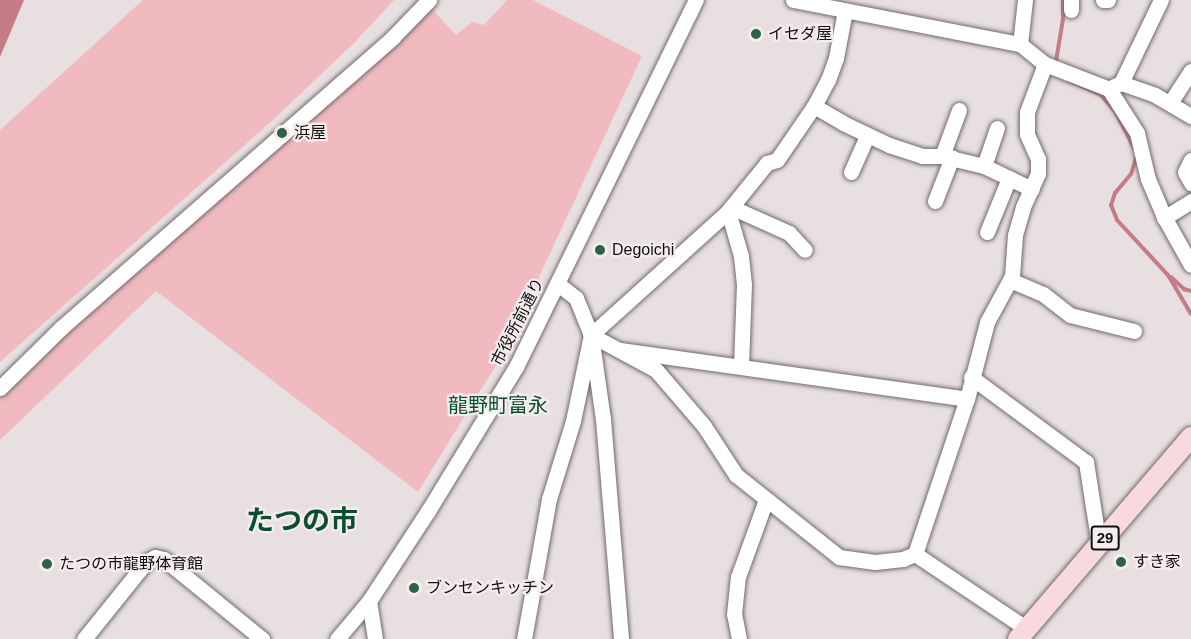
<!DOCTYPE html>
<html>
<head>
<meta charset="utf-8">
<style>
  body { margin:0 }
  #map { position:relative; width:1191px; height:639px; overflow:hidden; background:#e8dfe0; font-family:Arial,"Noto Sans JP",sans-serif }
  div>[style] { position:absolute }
  .green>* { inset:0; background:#f1bac1 }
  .water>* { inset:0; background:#c57c86 }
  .stream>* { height:4px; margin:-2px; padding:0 2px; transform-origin:2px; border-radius:2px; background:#c57c86 }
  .roads { filter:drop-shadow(0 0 2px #716a6b) drop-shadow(0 0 2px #716a6b) }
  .minor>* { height:15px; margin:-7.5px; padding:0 7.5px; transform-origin:7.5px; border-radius:7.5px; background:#fff }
  .major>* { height:20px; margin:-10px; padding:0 10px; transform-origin:10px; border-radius:10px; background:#f8dade }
  .dots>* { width:16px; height:16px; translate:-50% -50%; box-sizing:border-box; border:3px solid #f5eced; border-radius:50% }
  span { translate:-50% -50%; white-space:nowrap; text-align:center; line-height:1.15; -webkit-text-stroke:4.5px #f5eced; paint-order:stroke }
  .shield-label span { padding:2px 4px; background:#f5eced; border:2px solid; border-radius:4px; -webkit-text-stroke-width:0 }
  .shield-label { font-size:15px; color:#131010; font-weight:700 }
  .poi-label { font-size:16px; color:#131010 }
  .left { translate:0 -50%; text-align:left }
  .street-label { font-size:16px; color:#131010 }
  .quarter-label { font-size:20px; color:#084e33 }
  .town-label { font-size:28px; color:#084e33; font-weight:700 }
</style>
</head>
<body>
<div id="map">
  <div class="green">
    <i style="clip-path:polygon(143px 0,394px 0,355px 42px,273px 120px,0 362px,0 130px)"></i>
    <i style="clip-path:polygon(507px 0,533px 0,642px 56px,504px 352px,418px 492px,156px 291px,0 440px,0 395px,73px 325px,431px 8px,456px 35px,472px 22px,484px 25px)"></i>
  </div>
  <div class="water">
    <i style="clip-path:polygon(0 0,24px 0,0 57px)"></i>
  </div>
  <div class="stream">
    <i style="left:1056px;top:61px;width:43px;rotate:-80.5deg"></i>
    <i style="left:1063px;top:19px;width:19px;rotate:-90deg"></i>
    <i style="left:1069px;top:81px;width:34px;rotate:23deg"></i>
    <i style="left:1100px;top:94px;width:23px;rotate:49deg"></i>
    <i style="left:1115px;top:111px;width:42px;rotate:62.8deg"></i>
    <i style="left:1136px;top:158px;width:17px;rotate:107deg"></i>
    <i style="left:1131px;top:174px;width:25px;rotate:130deg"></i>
    <i style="left:1115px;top:193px;width:13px;rotate:108deg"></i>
    <i style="left:1111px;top:205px;width:16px;rotate:68deg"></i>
    <i style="left:1117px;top:220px;width:75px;rotate:47.2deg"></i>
    <i style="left:1168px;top:275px;width:45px;rotate:59.5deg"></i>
    <i style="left:1171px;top:277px;width:18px;rotate:43deg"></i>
    <i style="left:1184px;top:289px;width:7px;rotate:16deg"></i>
  </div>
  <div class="roads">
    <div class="minor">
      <i style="left:793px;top:0;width:231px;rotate:11deg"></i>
      <i style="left:1020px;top:44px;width:32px;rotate:39deg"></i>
      <i style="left:1045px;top:64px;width:69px;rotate:21.3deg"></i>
      <i style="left:1109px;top:89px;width:52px;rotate:57.5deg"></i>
      <i style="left:1137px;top:133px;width:47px;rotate:76.6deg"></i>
      <i style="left:1148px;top:179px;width:39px;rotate:67deg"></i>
      <i style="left:1163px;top:215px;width:57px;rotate:60.8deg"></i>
      <i style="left:1071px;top:0;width:10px;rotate:90deg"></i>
      <i style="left:1103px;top:0;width:5px"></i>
      <i style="left:1020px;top:44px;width:44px;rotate:-83.5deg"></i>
      <i style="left:1121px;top:83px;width:92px;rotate:-64.3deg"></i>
      <i style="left:1112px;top:87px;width:10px;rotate:-24deg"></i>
      <i style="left:1121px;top:83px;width:36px;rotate:19deg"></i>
      <i style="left:1155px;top:95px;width:42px;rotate:30.3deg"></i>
      <i style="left:1170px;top:103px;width:38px;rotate:-57deg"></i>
      <i style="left:814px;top:106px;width:34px;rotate:30deg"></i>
      <i style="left:843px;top:123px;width:51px;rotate:25.6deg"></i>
      <i style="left:889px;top:145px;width:35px;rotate:18deg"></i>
      <i style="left:922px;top:156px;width:20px"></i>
      <i style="left:942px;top:156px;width:43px;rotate:13.4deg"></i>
      <i style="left:984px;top:166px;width:53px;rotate:25.6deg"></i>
      <i style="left:942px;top:156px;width:49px;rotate:-69.7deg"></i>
      <i style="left:1191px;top:160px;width:13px;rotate:117deg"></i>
      <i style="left:1185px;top:172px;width:13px;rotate:61deg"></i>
      <i style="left:984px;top:166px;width:40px;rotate:-71.1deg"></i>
      <i style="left:851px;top:172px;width:39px;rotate:-66deg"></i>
      <i style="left:935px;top:201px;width:47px;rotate:-68.9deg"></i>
      <i style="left:731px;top:207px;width:64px;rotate:24.1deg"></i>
      <i style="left:789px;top:233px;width:23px;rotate:47deg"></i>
      <i style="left:728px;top:211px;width:47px;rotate:73.9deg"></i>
      <i style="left:741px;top:256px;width:28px;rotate:84deg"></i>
      <i style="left:744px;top:284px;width:82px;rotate:92.1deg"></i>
      <i style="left:1164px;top:218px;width:32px;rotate:-32deg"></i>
      <i style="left:987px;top:232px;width:58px;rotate:-67.8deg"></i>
      <i style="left:1010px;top:280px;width:36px;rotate:23deg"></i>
      <i style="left:1043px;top:294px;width:34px;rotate:38deg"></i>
      <i style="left:1070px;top:315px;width:66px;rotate:14deg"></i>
      <i style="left:558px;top:284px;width:23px;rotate:38deg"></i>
      <i style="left:576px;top:298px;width:40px;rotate:68deg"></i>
      <i style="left:591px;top:335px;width:85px;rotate:81.9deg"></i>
      <i style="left:603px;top:419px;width:221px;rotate:85.3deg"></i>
      <i style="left:591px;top:335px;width:74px;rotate:28.3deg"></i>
      <i style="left:656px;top:370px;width:74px;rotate:49.4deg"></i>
      <i style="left:704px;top:426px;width:59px;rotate:56.9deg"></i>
      <i style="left:736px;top:475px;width:132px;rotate:38.5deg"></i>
      <i style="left:839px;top:557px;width:36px;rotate:8deg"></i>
      <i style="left:875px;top:562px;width:28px;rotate:-6deg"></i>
      <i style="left:903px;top:559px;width:13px;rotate:-23deg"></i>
      <i style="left:915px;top:554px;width:135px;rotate:33.8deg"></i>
      <i style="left:620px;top:350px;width:350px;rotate:8deg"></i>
      <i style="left:967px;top:399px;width:80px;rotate:-75.4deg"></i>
      <i style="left:987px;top:322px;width:52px;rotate:-61.5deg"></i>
      <i style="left:1012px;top:276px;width:41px;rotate:-85.8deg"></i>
      <i style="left:1015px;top:235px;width:29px;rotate:-74deg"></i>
      <i style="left:1023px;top:207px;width:36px;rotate:-66deg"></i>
      <i style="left:1038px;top:174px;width:15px;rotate:-90deg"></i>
      <i style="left:1038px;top:159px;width:27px;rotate:-114deg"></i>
      <i style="left:1027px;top:134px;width:22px;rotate:-90deg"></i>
      <i style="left:1027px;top:112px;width:51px;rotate:-69.4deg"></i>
      <i style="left:971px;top:377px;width:143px;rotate:36.5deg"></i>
      <i style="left:1086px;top:462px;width:84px;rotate:81.1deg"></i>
      <i style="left:0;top:388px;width:86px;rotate:-44.5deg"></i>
      <i style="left:61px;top:328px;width:441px;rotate:-41.2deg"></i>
      <i style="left:393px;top:37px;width:52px;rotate:-45.8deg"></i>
      <i style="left:915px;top:554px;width:163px;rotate:-71.5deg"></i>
      <i style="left:369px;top:601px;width:38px;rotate:81deg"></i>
      <i style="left:84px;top:639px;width:99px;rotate:-51.2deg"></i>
      <i style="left:146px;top:562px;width:10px;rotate:-29deg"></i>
      <i style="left:155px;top:557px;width:9px;rotate:13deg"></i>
      <i style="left:164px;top:559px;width:127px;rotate:39.2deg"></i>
      <i style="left:337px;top:639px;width:50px;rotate:-49.9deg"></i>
      <i style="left:369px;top:601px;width:108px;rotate:-56.8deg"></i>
      <i style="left:428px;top:511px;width:169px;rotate:-58.6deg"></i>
      <i style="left:516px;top:367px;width:409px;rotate:-63.9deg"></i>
      <i style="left:524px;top:639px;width:142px;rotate:-79.9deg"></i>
      <i style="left:549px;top:499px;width:82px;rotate:-72.9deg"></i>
      <i style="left:573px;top:421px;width:88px;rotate:-78.2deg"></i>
      <i style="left:591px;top:335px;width:185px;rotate:-42.1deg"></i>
      <i style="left:728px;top:211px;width:62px;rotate:-50.9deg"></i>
      <i style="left:767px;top:163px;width:10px;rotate:-17deg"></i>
      <i style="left:777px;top:160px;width:65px;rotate:-55.6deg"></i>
      <i style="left:814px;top:106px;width:30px;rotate:-62deg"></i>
      <i style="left:828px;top:80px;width:23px;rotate:-70deg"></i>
      <i style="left:836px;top:58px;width:48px;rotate:-79.2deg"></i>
      <i style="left:739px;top:639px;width:25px;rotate:-101deg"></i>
      <i style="left:734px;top:614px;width:37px;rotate:-84deg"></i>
      <i style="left:738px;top:577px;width:77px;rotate:-70.1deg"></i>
      <i style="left:764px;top:505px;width:6px;rotate:-39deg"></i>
    </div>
    <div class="major">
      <i style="left:1018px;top:639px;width:266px;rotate:-49.4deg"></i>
    </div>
  </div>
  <div class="dots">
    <i style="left:756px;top:34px;background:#2d6249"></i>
    <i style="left:282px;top:133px;background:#2d6249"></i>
    <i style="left:600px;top:250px;background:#2d6249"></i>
    <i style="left:1121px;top:562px;background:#2d6249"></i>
    <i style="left:47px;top:564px;background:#2d6249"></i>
    <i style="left:414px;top:588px;background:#2d6249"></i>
  </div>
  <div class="shield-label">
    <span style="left:1105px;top:538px">29</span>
  </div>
  <div class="poi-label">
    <span class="left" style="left:768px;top:34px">イセダ屋</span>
    <span class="left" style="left:294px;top:133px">浜屋</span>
    <span class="left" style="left:612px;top:250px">Degoichi</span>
    <span class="left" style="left:1133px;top:562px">すき家</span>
    <span class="left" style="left:59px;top:564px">たつの市龍野体育館</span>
    <span class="left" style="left:426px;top:588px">ブンセンキッチン</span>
  </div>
  <div class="street-label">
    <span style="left:518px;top:322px;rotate:-63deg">市役所前通り</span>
  </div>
  <div class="quarter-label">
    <span style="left:498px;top:405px">龍野町富永</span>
  </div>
  <div class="town-label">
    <span style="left:302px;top:521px">たつの市</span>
  </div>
</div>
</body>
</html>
